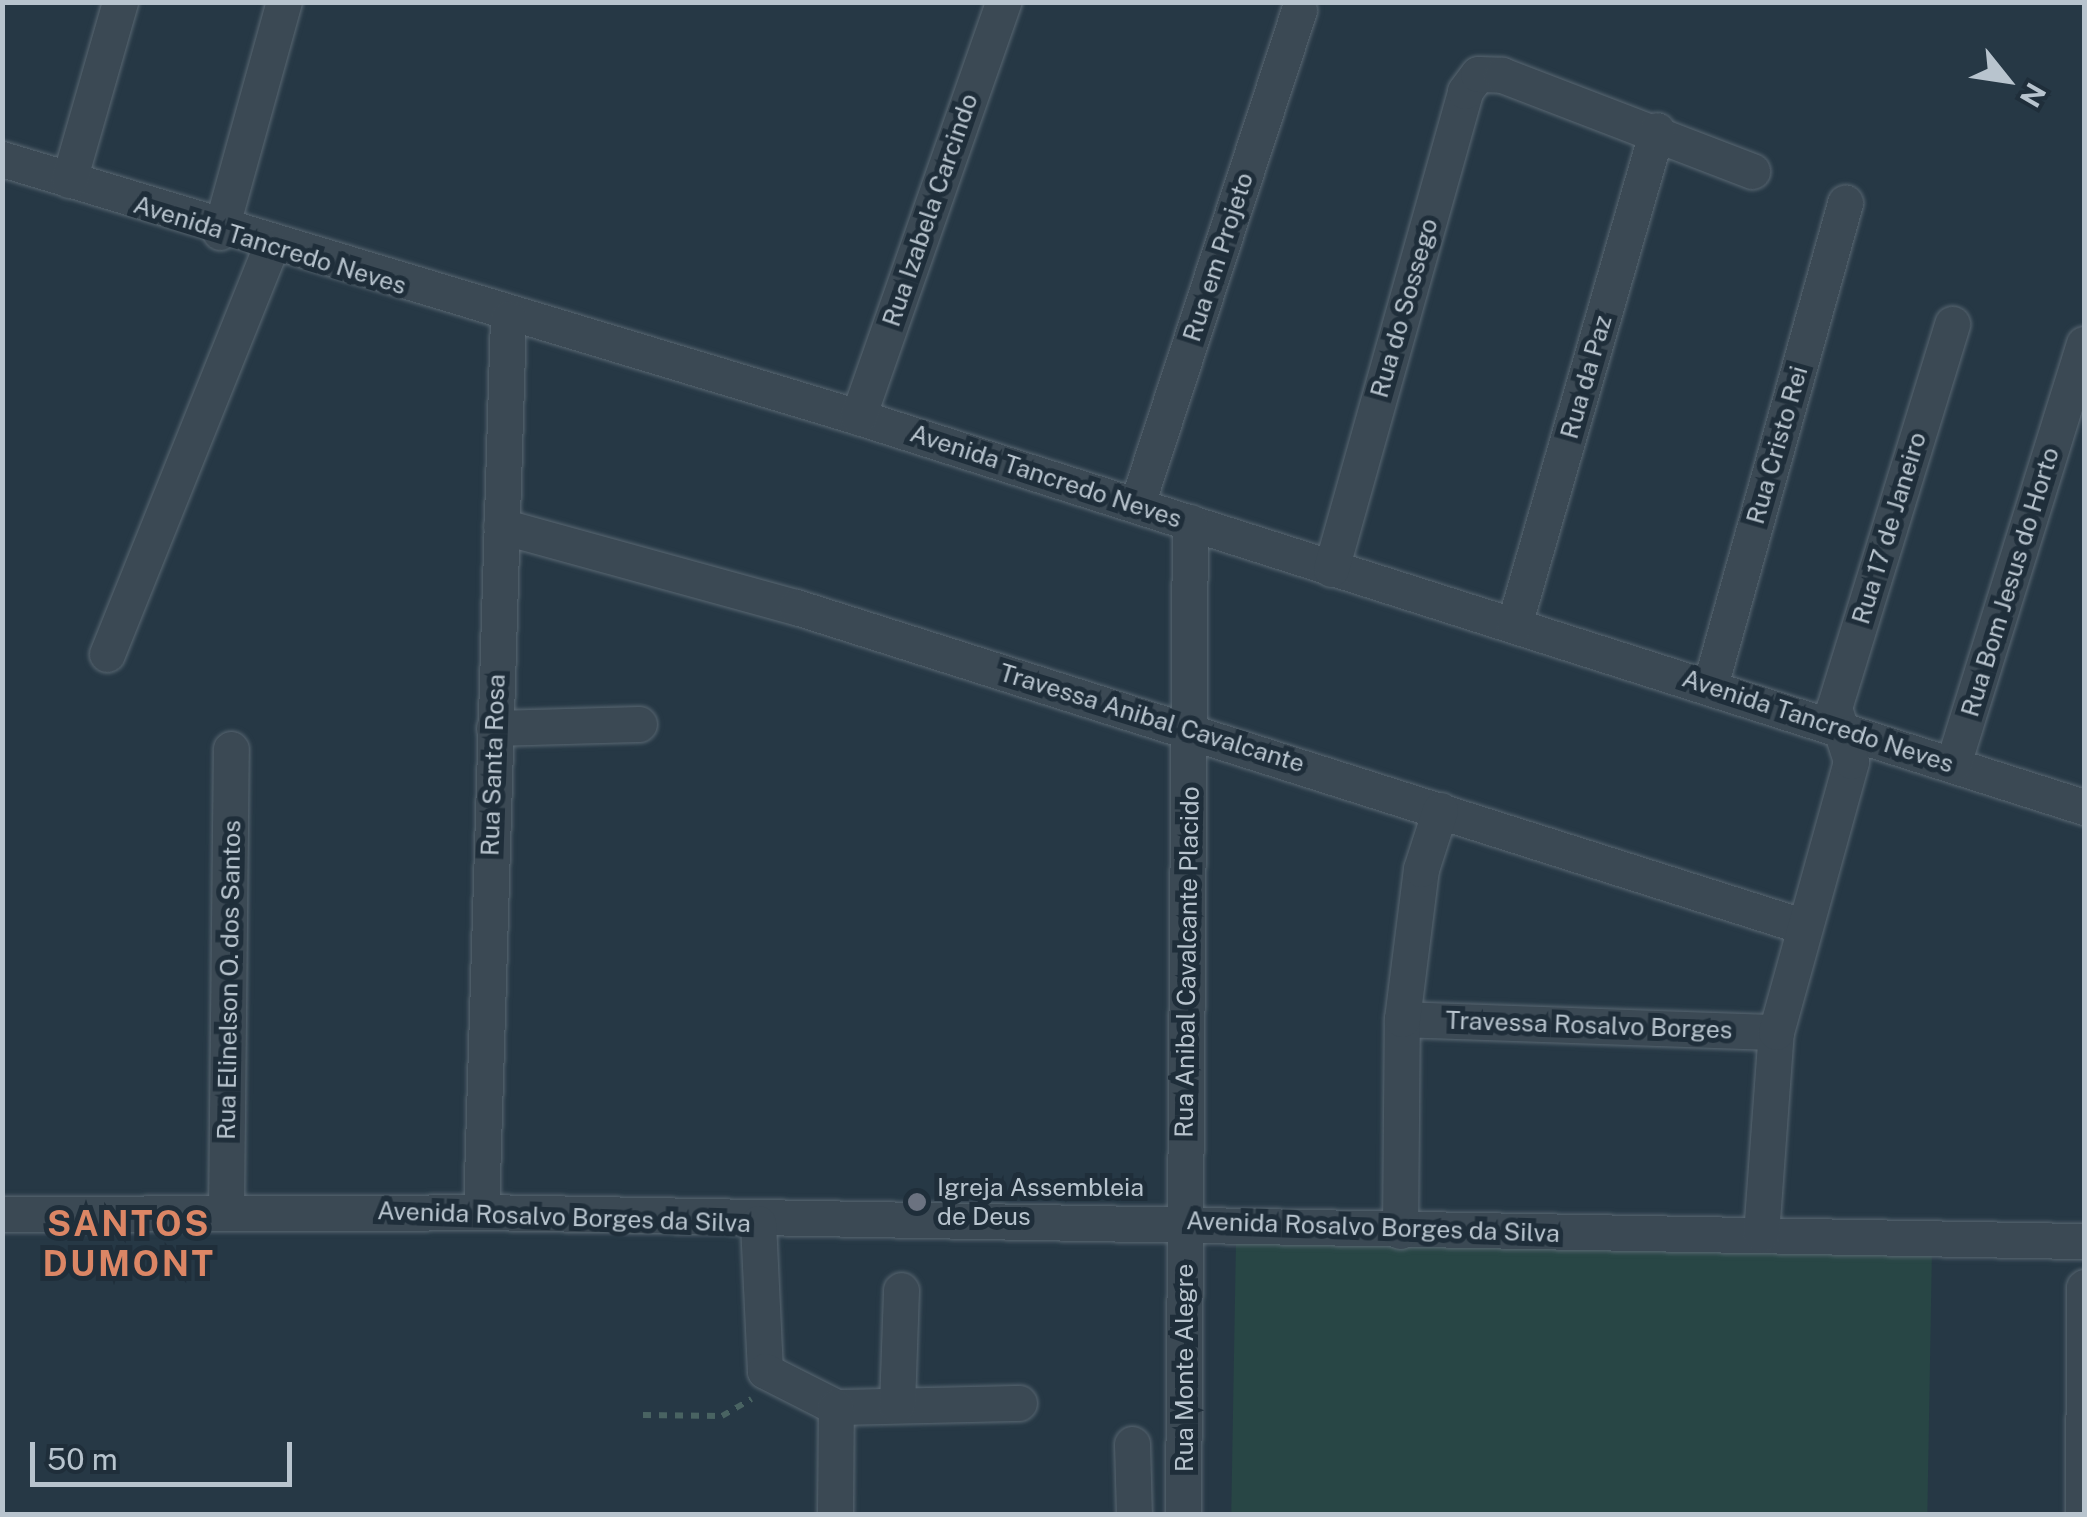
<!DOCTYPE html>
<html>
<head>
<meta charset="utf-8">
<style>
  body { margin:0 }
  #map { position:relative; width:2087px; height:1517px; overflow:hidden; background:#263845; font-family:"Public Sans",sans-serif }
  div>[style] { position:absolute }
  .green>* { inset:0; background:#284645; transform-origin:0 0 }
  .path>* { height:6px; margin-top:-3px; transform-origin:0; background:repeating-linear-gradient(90deg,#496362 0 8px,transparent 0 16px) }
  .roads { filter:drop-shadow(0 0 2px #596772) drop-shadow(0 0 2px #596772) }
  .minor>* { height:35px; margin:-17.5px; padding:0 17.5px; transform-origin:17.5px; border-radius:17.5px; background:#3b4954 }
  .dots>* { width:28px; height:28px; translate:-50% -50%; box-sizing:border-box; border:5px solid #1f2e3a; border-radius:50% }
  span { translate:-50% -50%; white-space:nowrap; text-align:center; line-height:1.15; -webkit-text-stroke:10px #1f2e3a; paint-order:stroke }
  .street-label { font-size:25px; color:#b8c4ce }
  .poi-label { font-size:25px; color:#b8c4ce }
  .left { translate:0 -50%; text-align:left }
  .district-label { font-size:35px; color:#dc8665; font-weight:700; letter-spacing:2.5px }
  .frame { position:absolute; inset:0; border:5px solid #b8c4ce; pointer-events:none }
  .north { position:absolute; left:1957px; top:30px; width:100px; height:100px; -webkit-text-stroke:8px #1f2e3a; paint-order:stroke; rotate:120deg; font-size:28px; font-weight:700; line-height:40px; text-align:center; color:#b8c4ce }
  .north::after { content:''; display:block; margin:auto; width:35px; height:45px; background:#b8c4ce; clip-path:polygon(50% 0,100% 100%,50% 72%,0 100%) }
  .scale { position:absolute; left:30px; top:1442px; width:262px; height:45px; box-sizing:border-box; border:5px solid #b8c4ce; border-top:0; padding-left:12px; font-size:30px; line-height:35px; white-space:nowrap; color:#b8c4ce; -webkit-text-stroke:8px #1f2e3a; paint-order:stroke }
</style>
</head>
<body>
<div id="map">
  <div class="green">
    <i style="left:1236px;top:1241px;width:696px;height:273px;rotate:1deg"></i>
  </div>
  <div class="path">
    <i style="left:643px;top:1415px;width:79px;rotate:0.7deg"></i>
    <i style="left:722px;top:1416px;width:34px;rotate:-30deg"></i>
  </div>
  <div class="roads">
    <div class="minor">
      <i style="left:2px;top:159px;width:894px;rotate:16.77deg"></i>
      <i style="left:858px;top:417px;width:1287px;rotate:17.65deg"></i>
      <i style="left:69px;top:180px;width:185px;rotate:-74deg"></i>
      <i style="left:220px;top:232px;width:239px;rotate:-74.5deg"></i>
      <i style="left:858px;top:417px;width:440px;rotate:-70.7deg"></i>
      <i style="left:1137px;top:504px;width:520px;rotate:-71.84deg"></i>
      <i style="left:501px;top:526px;width:306px;rotate:15.4deg"></i>
      <i style="left:796px;top:607px;width:1052px;rotate:17.59deg"></i>
      <i style="left:1331px;top:569px;width:496px;rotate:-74.3deg"></i>
      <i style="left:1465px;top:91px;width:21px;rotate:-53deg"></i>
      <i style="left:1478px;top:74px;width:24px;rotate:2deg"></i>
      <i style="left:1502px;top:75px;width:268px;rotate:21deg"></i>
      <i style="left:1514px;top:625px;width:515px;rotate:-73.89deg"></i>
      <i style="left:107px;top:654px;width:439px;rotate:-68.1deg"></i>
      <i style="left:1710px;top:686px;width:502px;rotate:-74.38deg"></i>
      <i style="left:494px;top:728px;width:145px;rotate:-1.6deg"></i>
      <i style="left:1953px;top:764px;width:440px;rotate:-72.7deg"></i>
      <i style="left:1402px;top:1019px;width:374px;rotate:2deg"></i>
      <i style="left:226px;top:1211px;width:462px;rotate:-89.4deg"></i>
      <i style="left:481px;top:1212px;width:894px;rotate:-88.27deg"></i>
      <i style="left:2px;top:1214px;width:479px;rotate:-0.2deg"></i>
      <i style="left:481px;top:1212px;width:1603px;rotate:1.04deg"></i>
      <i style="left:758px;top:1223px;width:148px;rotate:87.3deg"></i>
      <i style="left:765px;top:1371px;width:80px;rotate:26.9deg"></i>
      <i style="left:836px;top:1407px;width:183px;rotate:-1.3deg"></i>
      <i style="left:1400px;top:1231px;width:212px;rotate:-89.5deg"></i>
      <i style="left:1402px;top:1019px;width:151px;rotate:-82.8deg"></i>
      <i style="left:1421px;top:869px;width:62px;rotate:-72.1deg"></i>
      <i style="left:1761px;top:1234px;width:203px;rotate:-85.8deg"></i>
      <i style="left:1776px;top:1032px;width:281px;rotate:-74.5deg"></i>
      <i style="left:1851px;top:761px;width:56px;rotate:-107.8deg"></i>
      <i style="left:1834px;top:708px;width:402px;rotate:-72.9deg"></i>
      <i style="left:897px;top:1405px;width:115px;rotate:-88deg"></i>
      <i style="left:1132px;top:1444px;width:70px;rotate:88.4deg"></i>
      <i style="left:835px;top:1514px;width:107px;rotate:-89.5deg"></i>
      <i style="left:1183px;top:1514px;width:992px;rotate:-89.6deg"></i>
      <i style="left:2083px;top:1514px;width:227px;rotate:-89.7deg"></i>
    </div>
  </div>
  <div class="dots">
    <i style="left:917px;top:1202px;background:#6b7280"></i>
  </div>
  <div class="street-label">
    <span style="left:930px;top:210px;rotate:-71deg">Rua Izabela Carcindo</span>
    <span style="left:270px;top:245px;rotate:17deg">Avenida Tancredo Neves</span>
    <span style="left:1218px;top:257px;rotate:-72deg">Rua em Projeto</span>
    <span style="left:1404px;top:308px;rotate:-74deg">Rua do Sossego</span>
    <span style="left:1586px;top:377px;rotate:-74deg">Rua da Paz</span>
    <span style="left:1777px;top:445px;rotate:-74deg">Rua Cristo Rei</span>
    <span style="left:1046px;top:476px;rotate:18deg">Avenida Tancredo Neves</span>
    <span style="left:1889px;top:528px;rotate:-73deg">Rua 17 de Janeiro</span>
    <span style="left:2010px;top:582px;rotate:-73deg">Rua Bom Jesus do Horto</span>
    <span style="left:1152px;top:718px;rotate:17deg">Travessa Anibal Cavalcante</span>
    <span style="left:1818px;top:721px;rotate:18deg">Avenida Tancredo Neves</span>
    <span style="left:493px;top:765px;rotate:-88deg">Rua Santa Rosa</span>
    <span style="left:1187px;top:962px;rotate:-89deg">Rua Anibal Cavalcante Placido</span>
    <span style="left:229px;top:980px;rotate:-89deg">Rua Elinelson O. dos Santos</span>
    <span style="left:1589px;top:1025px;rotate:2deg">Travessa Rosalvo Borges</span>
    <span style="left:564px;top:1217px;rotate:2deg">Avenida Rosalvo Borges da Silva</span>
    <span style="left:1373px;top:1227px;rotate:2deg">Avenida Rosalvo Borges da Silva</span>
    <span style="left:1184px;top:1368px;rotate:-90deg">Rua Monte Alegre</span>
  </div>
  <div class="poi-label">
    <span class="left" style="left:937px;top:1202px">Igreja Assembleia<br>de Deus</span>
  </div>
  <div class="district-label">
    <span style="left:129px;top:1244px">SANTOS<br>DUMONT</span>
  </div>
  <div class="frame"></div>
  <div class="north">N</div>
  <div class="scale">50 m</div>
</div>
</body>
</html>
